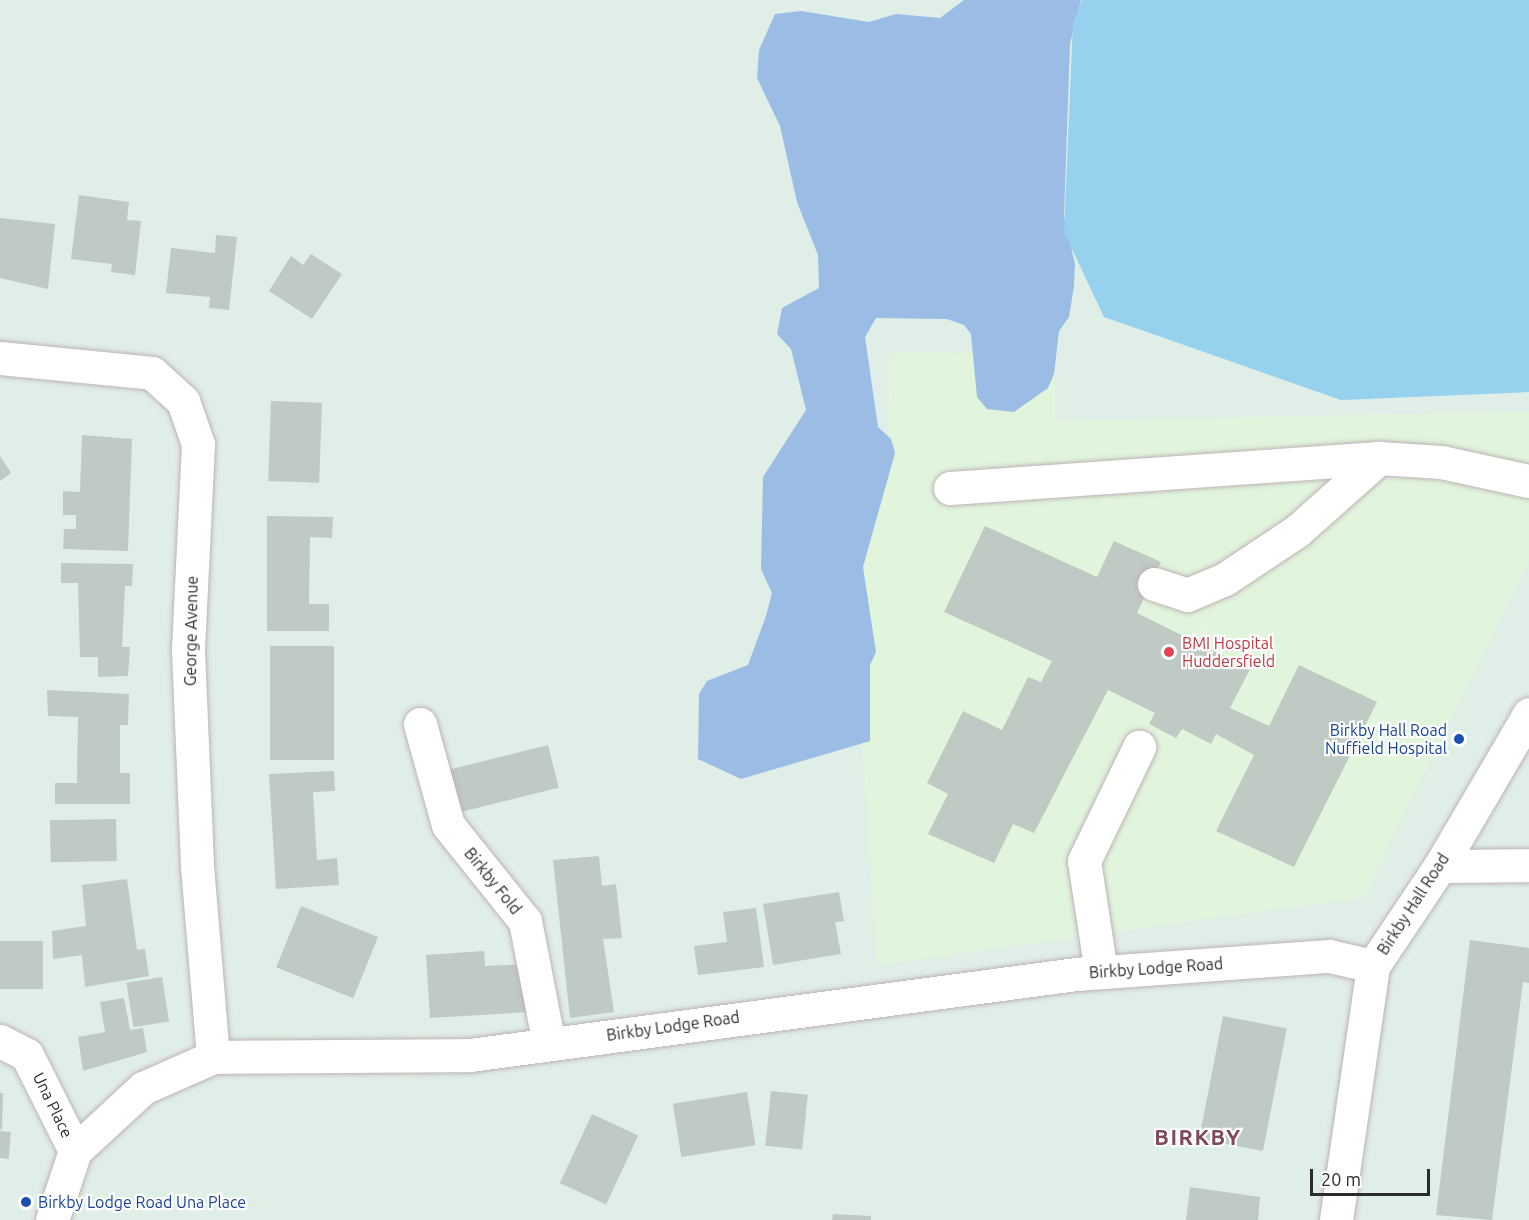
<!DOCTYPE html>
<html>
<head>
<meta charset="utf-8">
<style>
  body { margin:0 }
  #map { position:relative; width:1529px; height:1220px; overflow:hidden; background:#dfeee6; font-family:Ubuntu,sans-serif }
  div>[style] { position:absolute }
  .medical>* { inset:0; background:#e0f5dc }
  .green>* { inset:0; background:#9abce5 }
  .pitch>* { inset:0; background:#96d1ed }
  .building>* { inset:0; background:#becac3; transform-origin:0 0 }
  .roads { filter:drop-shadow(0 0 2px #c0b2b6) drop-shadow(0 0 2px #c0b2b6) }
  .minor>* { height:33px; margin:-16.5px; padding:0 16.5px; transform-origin:16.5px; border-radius:16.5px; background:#fff }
  .dots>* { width:16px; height:16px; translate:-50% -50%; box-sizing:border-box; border:3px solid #fff; border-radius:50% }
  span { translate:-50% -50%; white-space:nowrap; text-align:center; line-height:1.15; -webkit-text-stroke:4.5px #fff; paint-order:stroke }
  .street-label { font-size:16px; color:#2c2c2c }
  .health-label { font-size:16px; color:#be3a42 }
  .left { translate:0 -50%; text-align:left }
  .transit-label { font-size:16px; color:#164399 }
  .right { translate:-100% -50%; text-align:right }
  .district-label { font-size:22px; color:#7f4b5a; font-weight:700; letter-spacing:1.5px }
  .scale { position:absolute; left:1310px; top:1169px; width:120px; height:27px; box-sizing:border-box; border:3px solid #2c2c2c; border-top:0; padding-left:8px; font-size:18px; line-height:21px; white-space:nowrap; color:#2c2c2c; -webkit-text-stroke:4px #fff; paint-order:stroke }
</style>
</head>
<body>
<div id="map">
  <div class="medical">
    <i style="clip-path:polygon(1055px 352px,1055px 421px,1529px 412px,1529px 560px,1364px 897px,877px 965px,845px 477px,887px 471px,890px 353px)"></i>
  </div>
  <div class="green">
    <i style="clip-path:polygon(964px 0,1081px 0,1070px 44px,1064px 216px,1075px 264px,1074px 286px,1069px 317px,1059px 331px,1054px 374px,1048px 388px,1014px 412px,987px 409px,977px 397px,971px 334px,964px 325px,947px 319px,876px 318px,865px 337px,878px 427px,891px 439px,895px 453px,863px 567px,876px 652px,870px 665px,870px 741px,741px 779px,698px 759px,699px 694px,707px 681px,748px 665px,766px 616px,772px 593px,761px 569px,763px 477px,806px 410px,791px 349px,777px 334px,782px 308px,819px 288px,818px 255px,797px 202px,780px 126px,757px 78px,759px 50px,775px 14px,801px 11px,869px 22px,896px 14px,940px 18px)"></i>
  </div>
  <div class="pitch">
    <i style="clip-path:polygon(1082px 0,1529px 0,1529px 392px,1341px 400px,1104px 317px,1064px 232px,1073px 23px)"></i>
  </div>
  <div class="building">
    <i style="clip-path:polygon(79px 195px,129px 202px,127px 220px,141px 221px,135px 275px,111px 272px,112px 264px,71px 259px)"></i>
    <i style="clip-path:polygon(0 218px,55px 224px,48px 289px,0 278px)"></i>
    <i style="clip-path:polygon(216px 235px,237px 237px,229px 310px,209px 308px,210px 297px,166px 293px,171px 248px,215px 253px)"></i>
    <i style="clip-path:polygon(311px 254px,342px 274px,312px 319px,269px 291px,291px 256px,303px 265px)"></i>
    <i style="left:271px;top:401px;width:51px;height:80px;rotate:2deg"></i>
    <i style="clip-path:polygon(82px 435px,132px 439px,128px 551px,63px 549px,64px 529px,76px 529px,76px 515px,63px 515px,63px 491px,80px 492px)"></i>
    <i style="clip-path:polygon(0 456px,11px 473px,0 481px)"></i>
    <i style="clip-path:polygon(267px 516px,333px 517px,332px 538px,310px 537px,309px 604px,329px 604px,329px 631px,267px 631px)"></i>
    <i style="clip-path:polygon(985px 526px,1097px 577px,1114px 541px,1161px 562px,1137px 613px,1250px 669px,1230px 708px,1269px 726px,1299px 665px,1377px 702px,1294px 867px,1216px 831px,1254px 755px,1216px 734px,1211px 744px,1182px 729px,1176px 738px,1149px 724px,1155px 713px,1108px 690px,1034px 833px,1013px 824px,994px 863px,928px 834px,948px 794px,927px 783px,963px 711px,1002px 730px,1028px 677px,1041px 682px,1052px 661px,944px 612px)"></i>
    <i style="clip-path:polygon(61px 563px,133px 564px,132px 586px,125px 586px,122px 647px,130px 647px,128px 676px,98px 677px,98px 657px,80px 657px,78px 583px,61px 583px)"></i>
    <i style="left:270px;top:646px;width:64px;height:114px"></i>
    <i style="clip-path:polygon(47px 690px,129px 694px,128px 725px,120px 725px,120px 773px,130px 773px,130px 804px,55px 804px,55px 783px,77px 783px,78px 717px,48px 716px)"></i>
    <i style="left:548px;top:745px;width:44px;height:106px;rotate:76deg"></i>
    <i style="clip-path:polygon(334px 771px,335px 791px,313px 792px,317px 860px,337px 858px,339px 885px,276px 889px,269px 774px)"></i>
    <i style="left:116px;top:819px;width:42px;height:66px;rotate:89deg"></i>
    <i style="clip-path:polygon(599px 856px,602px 886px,616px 884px,622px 938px,603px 939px,614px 1012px,570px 1018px,553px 860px)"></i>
    <i style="clip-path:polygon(127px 879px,137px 950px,145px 949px,149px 976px,85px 987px,82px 955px,53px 959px,52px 931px,86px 926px,82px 885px)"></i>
    <i style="clip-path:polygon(839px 892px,844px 921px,835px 922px,841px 954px,773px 965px,763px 904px)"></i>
    <i style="left:301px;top:906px;width:83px;height:66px;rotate:22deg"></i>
    <i style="clip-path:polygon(756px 908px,764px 967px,698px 975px,694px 946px,727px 942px,723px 912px)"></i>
    <i style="clip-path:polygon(1470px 940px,1529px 948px,1529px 983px,1523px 982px,1492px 1220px,1436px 1215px)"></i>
    <i style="left:0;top:941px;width:43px;height:48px"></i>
    <i style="clip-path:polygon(484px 951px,485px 966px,527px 964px,529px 1012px,430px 1018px,426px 955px)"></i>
    <i style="left:162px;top:977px;width:45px;height:36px;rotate:81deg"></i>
    <i style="clip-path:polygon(124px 998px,130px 1030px,143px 1028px,147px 1052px,83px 1071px,78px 1037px,105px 1032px,100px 1002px)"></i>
    <i style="left:1223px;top:1016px;width:65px;height:125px;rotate:11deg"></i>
    <i style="left:771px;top:1091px;width:37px;height:55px;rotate:6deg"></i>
    <i style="left:747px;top:1092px;width:54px;height:75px;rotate:81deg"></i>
    <i style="clip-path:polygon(0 1093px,3px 1093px,2px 1130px,0 1129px)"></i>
    <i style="left:592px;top:1114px;width:51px;height:76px;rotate:25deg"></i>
    <i style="left:0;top:1131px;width:11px;height:27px;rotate:5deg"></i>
    <i style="clip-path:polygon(1190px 1187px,1260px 1197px,1258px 1220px,1186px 1220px)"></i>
    <i style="clip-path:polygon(833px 1214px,871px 1216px,871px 1220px,832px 1220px)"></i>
  </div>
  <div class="roads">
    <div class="minor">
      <i style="left:0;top:358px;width:153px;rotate:5.6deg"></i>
      <i style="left:152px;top:373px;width:42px;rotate:42.1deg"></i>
      <i style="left:183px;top:401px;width:46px;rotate:70.8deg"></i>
      <i style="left:198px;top:444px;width:206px;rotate:92.8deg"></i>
      <i style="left:188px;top:650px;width:216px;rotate:87.6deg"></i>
      <i style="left:197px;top:866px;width:192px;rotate:85.2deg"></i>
      <i style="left:950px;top:488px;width:430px;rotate:-4deg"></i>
      <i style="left:1379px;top:458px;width:62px;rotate:3.7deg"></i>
      <i style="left:1441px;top:462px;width:90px;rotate:12.2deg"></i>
      <i style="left:1154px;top:584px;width:35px;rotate:18deg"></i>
      <i style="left:1187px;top:595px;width:41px;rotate:-22.8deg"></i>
      <i style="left:1225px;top:579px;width:87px;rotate:-33.7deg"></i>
      <i style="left:1297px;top:531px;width:110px;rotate:-41.7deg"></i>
      <i style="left:420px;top:724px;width:105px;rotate:74.5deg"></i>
      <i style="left:448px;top:825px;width:123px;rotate:51.3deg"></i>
      <i style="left:525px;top:921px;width:125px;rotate:79deg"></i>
      <i style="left:1440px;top:866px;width:89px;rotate:-0.6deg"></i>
      <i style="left:1101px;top:972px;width:112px;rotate:-98.7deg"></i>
      <i style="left:1084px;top:861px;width:127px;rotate:-64.2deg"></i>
      <i style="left:0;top:1041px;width:30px;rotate:27deg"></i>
      <i style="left:27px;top:1055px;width:107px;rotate:63.4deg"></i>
      <i style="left:52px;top:1220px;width:73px;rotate:-71.6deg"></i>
      <i style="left:75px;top:1151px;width:93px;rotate:-42.8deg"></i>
      <i style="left:143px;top:1088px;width:77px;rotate:-23.9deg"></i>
      <i style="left:213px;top:1057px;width:257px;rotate:-0.4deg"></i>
      <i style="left:470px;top:1055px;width:611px;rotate:-7.61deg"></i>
      <i style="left:1076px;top:974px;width:254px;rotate:-4.1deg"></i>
      <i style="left:1329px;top:956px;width:45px;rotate:12.8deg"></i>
      <i style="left:1336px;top:1220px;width:257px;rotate:-81.7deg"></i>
      <i style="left:1373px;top:966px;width:120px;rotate:-56.2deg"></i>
      <i style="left:1440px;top:866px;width:176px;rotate:-59.6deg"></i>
    </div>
  </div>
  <div class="dots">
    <i style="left:1169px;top:652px;background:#e0444e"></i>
    <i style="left:1459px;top:739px;background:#1a4fb4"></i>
    <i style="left:26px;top:1202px;background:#1a4fb4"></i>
  </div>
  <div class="street-label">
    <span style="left:191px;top:631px;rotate:-89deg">George Avenue</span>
    <span style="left:493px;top:881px;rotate:51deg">Birkby Fold</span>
    <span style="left:1413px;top:904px;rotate:-57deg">Birkby Hall Road</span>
    <span style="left:1156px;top:968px;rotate:-4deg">Birkby Lodge Road</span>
    <span style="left:673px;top:1026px;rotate:-8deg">Birkby Lodge Road</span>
    <span style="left:53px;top:1105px;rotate:64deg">Una Place</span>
  </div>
  <div class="health-label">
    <span class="left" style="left:1182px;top:652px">BMI Hospital<br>Huddersfield</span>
  </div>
  <div class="transit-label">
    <span class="right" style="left:1447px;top:739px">Birkby Hall Road<br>Nuffield Hospital</span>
    <span class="left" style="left:38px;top:1202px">Birkby Lodge Road Una Place</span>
  </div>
  <div class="district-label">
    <span style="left:1198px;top:1137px">BIRKBY</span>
  </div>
  <div class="scale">20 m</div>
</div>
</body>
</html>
